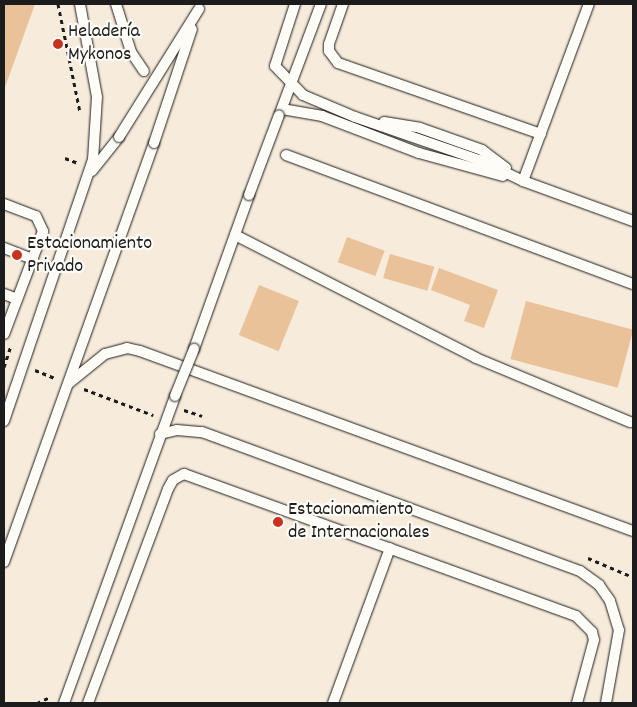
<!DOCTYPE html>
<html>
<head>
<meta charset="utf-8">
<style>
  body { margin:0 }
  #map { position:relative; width:637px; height:707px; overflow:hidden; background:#fdfcf7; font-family:Dekko,sans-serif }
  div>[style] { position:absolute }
  .built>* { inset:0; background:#f7ebdb; transform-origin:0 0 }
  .building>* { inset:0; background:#e9c299; transform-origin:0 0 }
  .path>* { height:3px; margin-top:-1.5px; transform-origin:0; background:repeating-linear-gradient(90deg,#1c1c1c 0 4px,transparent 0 8px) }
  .roads { filter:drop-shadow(0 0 1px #1c1c1c) drop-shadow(0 0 1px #1c1c1c) }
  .lane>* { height:10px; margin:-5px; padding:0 5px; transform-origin:5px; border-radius:5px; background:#fdfcf7 }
  .bridges { filter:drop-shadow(0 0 1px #1c1c1c) drop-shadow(0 0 1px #1c1c1c) }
  .lane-bridge>* { height:10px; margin:-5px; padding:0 5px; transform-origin:5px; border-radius:5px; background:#fdfcf7 }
  .dots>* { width:14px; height:14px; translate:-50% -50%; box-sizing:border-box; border:2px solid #fdfcf7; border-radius:50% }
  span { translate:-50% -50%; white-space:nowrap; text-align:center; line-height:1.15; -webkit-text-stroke:4.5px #fdfcf7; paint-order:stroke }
  .poi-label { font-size:20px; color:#1c1c1c }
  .left { translate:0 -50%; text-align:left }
  .frame { position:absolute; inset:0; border:5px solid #1c1c1c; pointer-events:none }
</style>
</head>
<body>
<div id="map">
  <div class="built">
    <i style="left:4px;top:4px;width:629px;height:699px"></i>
  </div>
  <div class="building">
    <i style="clip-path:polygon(4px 4px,35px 4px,4px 90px)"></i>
    <i style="left:347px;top:237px;width:40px;height:27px;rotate:20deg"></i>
    <i style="left:390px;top:254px;width:46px;height:25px;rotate:16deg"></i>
    <i style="clip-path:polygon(439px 268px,498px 290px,484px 328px,464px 321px,470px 305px,431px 290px)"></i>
    <i style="left:259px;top:285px;width:43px;height:54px;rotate:22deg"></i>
    <i style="left:526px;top:301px;width:111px;height:60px;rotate:15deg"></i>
  </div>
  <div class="path">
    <i style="left:58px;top:4px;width:110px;rotate:78.5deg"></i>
    <i style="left:65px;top:158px;width:14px;rotate:21deg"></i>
    <i style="left:4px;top:367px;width:22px;rotate:-72deg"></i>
    <i style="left:35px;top:370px;width:22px;rotate:22deg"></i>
    <i style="left:84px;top:389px;width:74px;rotate:20.6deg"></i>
    <i style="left:184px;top:410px;width:19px;rotate:18deg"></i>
    <i style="left:588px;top:558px;width:49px;rotate:22.9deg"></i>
    <i style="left:37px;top:703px;width:14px;rotate:-25deg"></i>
  </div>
  <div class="roads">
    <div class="lane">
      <i style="left:116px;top:4px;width:50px;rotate:72.6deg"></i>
      <i style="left:131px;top:52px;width:23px;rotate:56deg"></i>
      <i style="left:295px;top:4px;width:65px;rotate:107.9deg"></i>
      <i style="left:275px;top:66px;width:40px;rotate:46deg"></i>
      <i style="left:303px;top:95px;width:56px;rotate:22.9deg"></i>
      <i style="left:355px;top:117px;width:131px;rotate:19.1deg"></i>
      <i style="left:479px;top:160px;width:49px;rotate:25.5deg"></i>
      <i style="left:523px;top:181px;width:117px;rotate:20deg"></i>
      <i style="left:343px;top:4px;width:42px;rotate:109.3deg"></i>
      <i style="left:329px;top:44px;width:7px;rotate:90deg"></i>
      <i style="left:329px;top:51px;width:15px;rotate:53deg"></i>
      <i style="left:338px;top:63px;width:215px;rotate:19.3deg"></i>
      <i style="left:282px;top:109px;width:41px;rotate:9.9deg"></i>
      <i style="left:322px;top:116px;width:104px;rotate:20.9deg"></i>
      <i style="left:419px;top:153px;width:87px;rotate:15.3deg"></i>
      <i style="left:280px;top:113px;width:116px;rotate:-69.4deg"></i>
      <i style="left:384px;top:122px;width:36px;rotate:9deg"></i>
      <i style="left:420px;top:128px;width:66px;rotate:19.5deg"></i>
      <i style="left:482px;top:150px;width:30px;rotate:37deg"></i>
      <i style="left:286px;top:155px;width:370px;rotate:20.4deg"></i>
      <i style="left:92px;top:171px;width:43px;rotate:-51.5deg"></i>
      <i style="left:523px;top:181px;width:189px;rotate:-69.6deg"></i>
      <i style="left:4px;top:204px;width:34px;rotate:21deg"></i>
      <i style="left:36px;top:216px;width:17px;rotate:65deg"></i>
      <i style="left:43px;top:231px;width:110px;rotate:110.7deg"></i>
      <i style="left:235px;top:235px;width:271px;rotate:27deg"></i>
      <i style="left:476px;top:358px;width:167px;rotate:22.6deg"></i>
      <i style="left:4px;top:248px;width:31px;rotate:21deg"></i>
      <i style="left:4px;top:294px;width:14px;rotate:21deg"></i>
      <i style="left:194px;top:349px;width:164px;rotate:-70.3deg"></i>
      <i style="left:69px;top:383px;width:46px;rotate:-38.9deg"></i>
      <i style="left:105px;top:354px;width:23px;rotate:-15deg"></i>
      <i style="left:127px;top:348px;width:13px;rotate:13deg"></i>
      <i style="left:140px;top:351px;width:525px;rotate:20.06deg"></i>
      <i style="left:4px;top:421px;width:276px;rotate:-71.2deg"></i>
      <i style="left:93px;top:160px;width:63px;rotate:-86.4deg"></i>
      <i style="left:97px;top:97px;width:95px;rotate:-100.4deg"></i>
      <i style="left:160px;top:434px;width:17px;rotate:-13deg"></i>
      <i style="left:177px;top:430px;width:25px;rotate:5deg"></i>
      <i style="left:202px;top:432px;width:403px;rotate:20.2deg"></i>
      <i style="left:580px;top:571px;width:24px;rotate:36deg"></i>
      <i style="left:599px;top:585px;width:19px;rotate:55deg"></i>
      <i style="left:610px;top:601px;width:30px;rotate:73deg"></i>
      <i style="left:619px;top:630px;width:74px;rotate:100.1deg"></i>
      <i style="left:4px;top:562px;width:445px;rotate:-70.3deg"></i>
      <i style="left:64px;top:703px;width:326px;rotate:-70.1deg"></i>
      <i style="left:88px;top:703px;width:228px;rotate:-69.5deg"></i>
      <i style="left:168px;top:489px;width:10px;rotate:-61deg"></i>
      <i style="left:173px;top:480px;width:13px;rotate:-29deg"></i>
      <i style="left:184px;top:474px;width:417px;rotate:19.9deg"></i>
      <i style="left:576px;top:616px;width:23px;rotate:45deg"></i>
      <i style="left:592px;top:632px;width:8px;rotate:76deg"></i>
      <i style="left:594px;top:640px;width:65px;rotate:105.1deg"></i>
      <i style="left:333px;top:703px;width:165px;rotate:-69.8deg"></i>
    </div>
  </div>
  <div class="bridges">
    <div class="lane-bridge">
      <i style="left:119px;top:137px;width:151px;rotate:-58deg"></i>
      <i style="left:154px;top:143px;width:120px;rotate:-71.6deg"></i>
      <i style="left:249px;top:195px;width:85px;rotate:-69.4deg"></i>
      <i style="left:175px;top:396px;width:51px;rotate:-68deg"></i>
    </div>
  </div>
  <div class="dots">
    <i style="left:58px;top:44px;background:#c8321e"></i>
    <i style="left:17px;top:255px;background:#c8321e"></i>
    <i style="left:278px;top:522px;background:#c8321e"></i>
  </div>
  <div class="poi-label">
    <span class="left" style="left:68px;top:44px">Heladería<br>Mykonos</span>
    <span class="left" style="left:27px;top:256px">Estacionamiento<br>Privado</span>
    <span class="left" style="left:288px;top:522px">Estacionamiento<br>de Internacionales</span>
  </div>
  <div class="frame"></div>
</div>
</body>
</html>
